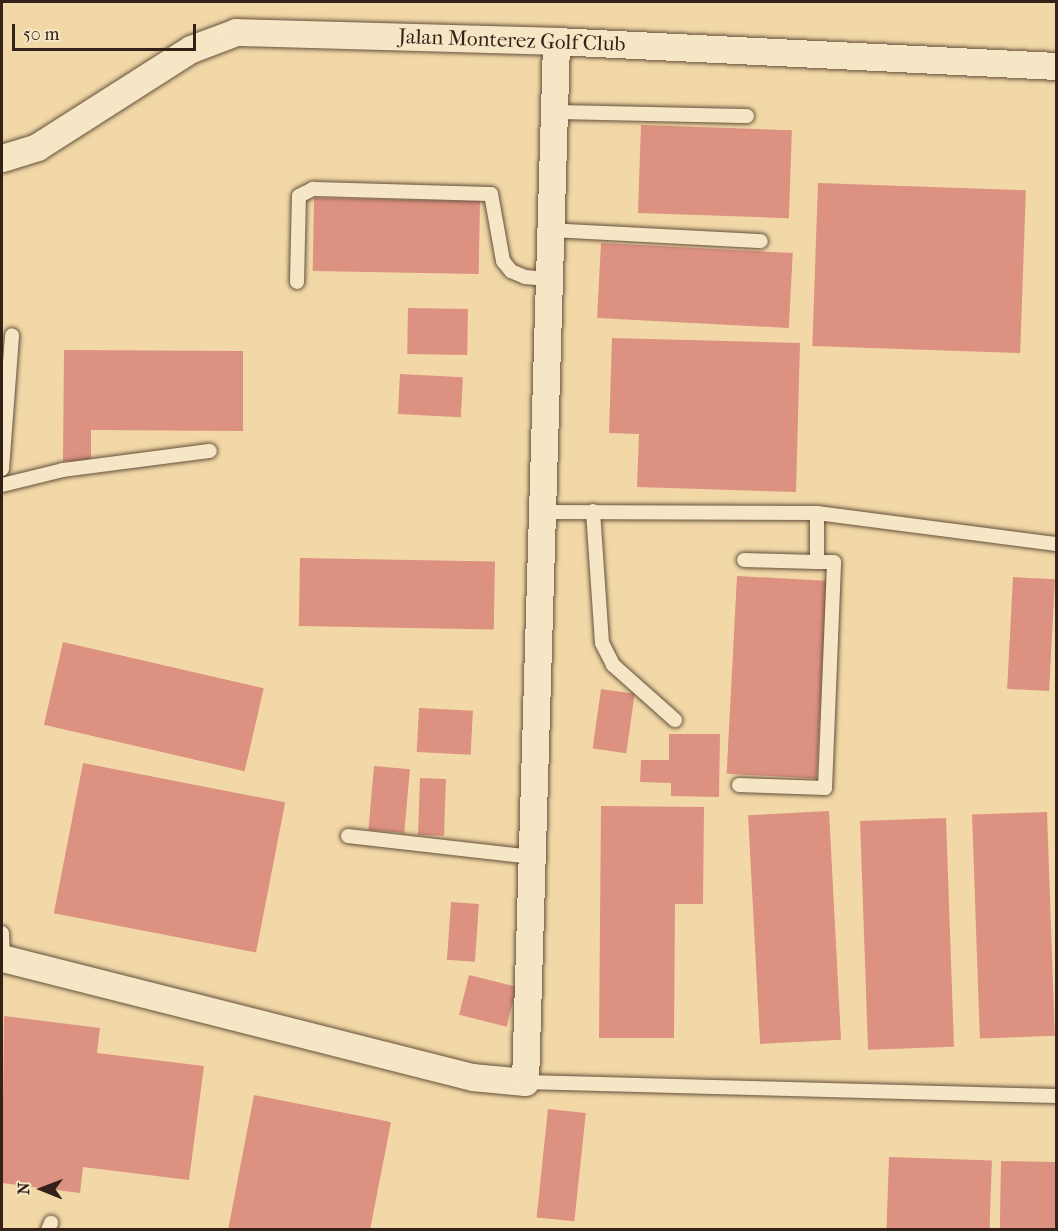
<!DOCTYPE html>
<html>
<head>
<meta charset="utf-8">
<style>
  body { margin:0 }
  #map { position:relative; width:1058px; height:1231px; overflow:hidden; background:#f2d8a7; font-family:"IM FELL French Canon",serif }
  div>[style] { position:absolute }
  .building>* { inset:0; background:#dd9181; transform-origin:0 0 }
  .roads { filter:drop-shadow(0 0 2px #64503c) drop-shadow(0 0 2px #64503c) }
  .lane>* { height:14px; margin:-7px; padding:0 7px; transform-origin:7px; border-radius:7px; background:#f7e6c6 }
  .street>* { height:27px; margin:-13.5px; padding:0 13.5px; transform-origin:13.5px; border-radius:13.5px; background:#f7e6c6 }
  span { translate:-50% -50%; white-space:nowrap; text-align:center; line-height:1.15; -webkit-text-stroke:5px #f7e6c6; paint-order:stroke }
  .street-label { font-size:21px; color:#342218 }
  .frame { position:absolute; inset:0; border:3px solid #342218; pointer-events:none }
  .north { position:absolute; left:12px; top:1159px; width:60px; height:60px; -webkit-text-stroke:4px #f7e6c6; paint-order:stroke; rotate:271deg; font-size:16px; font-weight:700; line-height:24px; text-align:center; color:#342218 }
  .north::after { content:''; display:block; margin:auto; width:21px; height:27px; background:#342218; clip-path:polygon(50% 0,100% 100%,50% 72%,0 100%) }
  .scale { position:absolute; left:12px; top:24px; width:184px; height:27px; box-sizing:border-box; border:3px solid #342218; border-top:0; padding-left:8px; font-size:18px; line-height:21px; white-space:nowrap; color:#342218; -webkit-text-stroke:4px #f7e6c6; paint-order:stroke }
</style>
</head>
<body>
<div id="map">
  <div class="building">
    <i style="left:641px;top:125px;width:151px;height:88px;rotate:2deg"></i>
    <i style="left:818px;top:183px;width:208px;height:163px;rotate:2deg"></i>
    <i style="left:314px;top:198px;width:166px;height:73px;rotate:1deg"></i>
    <i style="left:601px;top:243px;width:192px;height:75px;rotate:3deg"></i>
    <i style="left:408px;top:308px;width:60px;height:46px;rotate:1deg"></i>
    <i style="clip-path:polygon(612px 338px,800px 343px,796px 492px,637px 487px,639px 434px,609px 433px)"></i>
    <i style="clip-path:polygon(64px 350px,243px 351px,243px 431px,91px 430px,91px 461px,63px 461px)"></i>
    <i style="left:400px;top:374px;width:63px;height:40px;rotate:3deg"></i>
    <i style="left:300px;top:558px;width:195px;height:68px;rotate:1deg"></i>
    <i style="left:737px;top:576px;width:90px;height:198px;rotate:3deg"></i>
    <i style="left:1013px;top:577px;width:42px;height:112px;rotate:3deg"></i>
    <i style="left:63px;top:642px;width:206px;height:85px;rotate:13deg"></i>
    <i style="left:601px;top:689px;width:34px;height:60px;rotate:8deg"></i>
    <i style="left:419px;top:708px;width:54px;height:44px;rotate:3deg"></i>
    <i style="clip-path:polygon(669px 734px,720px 734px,719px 797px,671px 796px,671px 783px,640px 782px,641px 760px,669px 760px)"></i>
    <i style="left:83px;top:763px;width:206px;height:153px;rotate:11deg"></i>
    <i style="left:374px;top:766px;width:36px;height:64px;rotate:5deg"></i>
    <i style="left:420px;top:778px;width:26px;height:57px;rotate:2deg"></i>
    <i style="clip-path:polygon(601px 806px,704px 807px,703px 904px,675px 904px,674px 1038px,599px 1038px)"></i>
    <i style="left:829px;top:811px;width:229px;height:81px;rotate:87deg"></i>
    <i style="left:1047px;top:812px;width:224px;height:75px;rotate:88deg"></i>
    <i style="left:946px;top:818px;width:229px;height:86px;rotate:88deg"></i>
    <i style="left:451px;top:902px;width:28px;height:58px;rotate:4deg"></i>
    <i style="left:469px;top:975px;width:49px;height:41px;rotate:14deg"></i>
    <i style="clip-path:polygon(4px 1016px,100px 1028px,97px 1053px,204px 1066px,189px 1180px,83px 1167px,80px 1193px,2px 1183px)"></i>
    <i style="clip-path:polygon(254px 1095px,391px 1122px,370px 1230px,228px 1230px)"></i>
    <i style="left:548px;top:1109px;width:38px;height:109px;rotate:6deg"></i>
    <i style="left:889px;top:1157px;width:103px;height:73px;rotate:2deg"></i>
    <i style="left:1001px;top:1161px;width:55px;height:69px;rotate:1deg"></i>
  </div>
  <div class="roads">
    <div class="lane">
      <i style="left:553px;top:112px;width:194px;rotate:1.2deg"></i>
      <i style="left:549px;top:230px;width:212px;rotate:3deg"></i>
      <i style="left:297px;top:282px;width:86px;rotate:-88.7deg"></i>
      <i style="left:299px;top:196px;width:16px;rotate:-27deg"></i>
      <i style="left:313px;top:189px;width:178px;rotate:1.6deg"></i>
      <i style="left:491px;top:194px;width:68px;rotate:79.8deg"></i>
      <i style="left:503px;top:261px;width:13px;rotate:51deg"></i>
      <i style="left:511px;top:271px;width:15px;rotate:23deg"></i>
      <i style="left:525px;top:277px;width:23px;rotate:5deg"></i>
      <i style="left:2px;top:469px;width:134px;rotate:-85.7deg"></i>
      <i style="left:2px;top:485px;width:63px;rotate:-13.8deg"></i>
      <i style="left:63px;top:470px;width:148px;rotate:-7.4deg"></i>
      <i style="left:593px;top:511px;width:132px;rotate:86.1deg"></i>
      <i style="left:602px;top:643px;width:25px;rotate:63deg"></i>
      <i style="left:613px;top:665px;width:83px;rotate:41.6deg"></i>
      <i style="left:544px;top:512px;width:273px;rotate:0.2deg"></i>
      <i style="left:817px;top:513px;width:241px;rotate:7.4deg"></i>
      <i style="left:744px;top:560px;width:73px;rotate:1.6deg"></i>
      <i style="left:739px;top:785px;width:86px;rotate:2deg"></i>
      <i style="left:825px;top:788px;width:226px;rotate:-87.7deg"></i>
      <i style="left:834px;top:562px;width:17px;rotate:180deg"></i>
      <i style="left:817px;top:562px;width:49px;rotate:-90deg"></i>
      <i style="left:348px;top:836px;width:185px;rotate:6.5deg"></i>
      <i style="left:2px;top:933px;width:25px;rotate:88deg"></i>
      <i style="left:525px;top:1082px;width:531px;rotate:1.51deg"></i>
      <i style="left:48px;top:1230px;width:8px;rotate:-67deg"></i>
    </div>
    <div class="street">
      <i style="left:2px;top:158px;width:37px;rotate:-17deg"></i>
      <i style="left:37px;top:147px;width:183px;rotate:-32.5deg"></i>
      <i style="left:191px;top:49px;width:48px;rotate:-20.7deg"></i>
      <i style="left:236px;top:32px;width:320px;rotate:1.6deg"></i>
      <i style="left:556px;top:41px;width:501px;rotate:2.86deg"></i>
      <i style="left:2px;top:958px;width:485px;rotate:14.2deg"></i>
      <i style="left:472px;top:1077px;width:53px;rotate:5.4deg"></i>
      <i style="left:525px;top:1082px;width:1041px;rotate:-88.29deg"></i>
    </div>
  </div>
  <div class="street-label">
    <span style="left:512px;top:40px;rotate:2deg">Jalan Monterez Golf Club</span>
  </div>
  <div class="frame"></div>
  <div class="north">N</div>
  <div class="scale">50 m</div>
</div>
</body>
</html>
